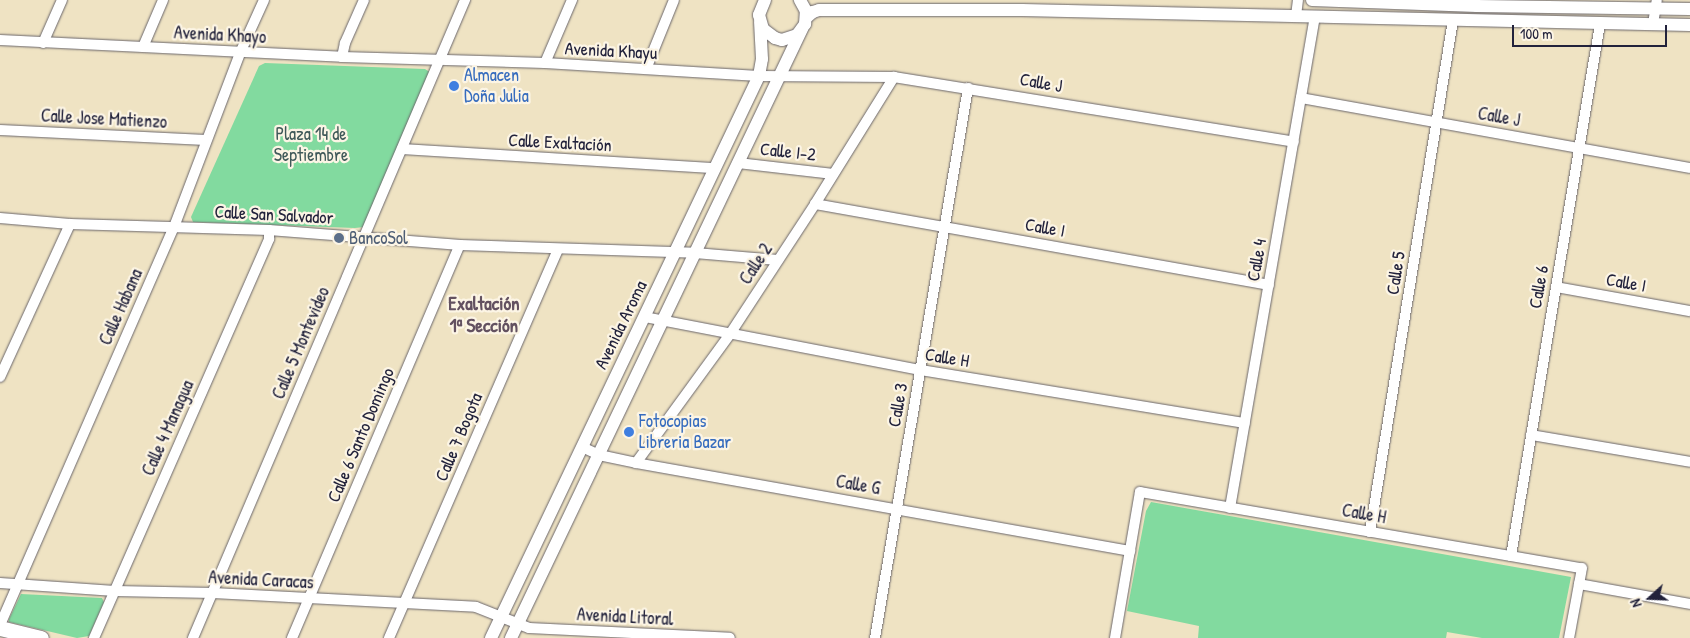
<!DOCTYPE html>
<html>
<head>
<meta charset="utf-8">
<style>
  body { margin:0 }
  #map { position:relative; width:1690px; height:638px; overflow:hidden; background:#efe3c3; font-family:"Patrick Hand",sans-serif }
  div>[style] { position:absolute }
  .green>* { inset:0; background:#82da9f }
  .roads { filter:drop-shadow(0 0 1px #6a666b) drop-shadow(0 0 1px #6a666b) }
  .minor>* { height:10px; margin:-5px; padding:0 5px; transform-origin:5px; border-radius:5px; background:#fff }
  .tertiary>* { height:12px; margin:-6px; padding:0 6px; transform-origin:6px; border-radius:6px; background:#fff }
  .primary>* { height:15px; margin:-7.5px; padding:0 7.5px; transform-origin:7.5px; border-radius:7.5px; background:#fff }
  .dots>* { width:14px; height:14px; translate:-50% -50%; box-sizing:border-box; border:2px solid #fcf5e5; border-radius:50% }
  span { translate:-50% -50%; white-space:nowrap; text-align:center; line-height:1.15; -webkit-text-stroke:4.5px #fcf5e5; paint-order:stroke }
  .street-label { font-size:18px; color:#22223b }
  .shop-label { font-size:18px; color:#366cbe }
  .left { translate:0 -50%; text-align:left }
  .park-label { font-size:18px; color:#3f5959 }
  .service-label { font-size:18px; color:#4e5e75 }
  .neighbourhood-label { font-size:19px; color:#635160; font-weight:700 }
  .north { position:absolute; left:1625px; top:573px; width:50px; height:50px; -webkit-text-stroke:4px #fcf5e5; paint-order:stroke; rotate:250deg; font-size:14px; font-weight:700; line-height:20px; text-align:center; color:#22223b }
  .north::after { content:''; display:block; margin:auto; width:18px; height:22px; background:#22223b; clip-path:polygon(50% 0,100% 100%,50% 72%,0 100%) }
  .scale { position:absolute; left:1512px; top:25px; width:155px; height:22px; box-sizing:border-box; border:2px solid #22223b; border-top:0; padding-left:6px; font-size:15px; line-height:18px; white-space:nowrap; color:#22223b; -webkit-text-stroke:4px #fcf5e5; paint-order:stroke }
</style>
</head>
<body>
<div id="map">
  <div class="green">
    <i style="clip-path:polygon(265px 63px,425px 69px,431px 73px,364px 227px,355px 228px,193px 222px,191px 217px,259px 66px)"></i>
    <i style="clip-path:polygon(1151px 502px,1571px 577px,1559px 638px,1482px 638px,1447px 632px,1446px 638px,1198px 638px,1199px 626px,1127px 611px,1146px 511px)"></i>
    <i style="clip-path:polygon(21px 594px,102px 598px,104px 602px,89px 636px,77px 638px,9px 622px,9px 619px)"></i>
  </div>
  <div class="roads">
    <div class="minor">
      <i style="left:1296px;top:16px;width:16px;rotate:-83deg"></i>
      <i style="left:1653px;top:24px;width:24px;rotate:-81deg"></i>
      <i style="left:0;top:40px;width:342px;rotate:2.8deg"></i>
      <i style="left:342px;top:57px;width:203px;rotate:1.7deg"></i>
      <i style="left:545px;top:63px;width:214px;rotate:3.5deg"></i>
      <i style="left:759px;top:76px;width:135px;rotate:0.4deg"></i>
      <i style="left:894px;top:77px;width:405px;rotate:9.2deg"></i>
      <i style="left:43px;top:43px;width:47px;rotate:-66.2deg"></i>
      <i style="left:143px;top:47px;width:51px;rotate:-66.9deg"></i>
      <i style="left:342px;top:57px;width:14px;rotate:-78deg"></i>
      <i style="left:345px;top:43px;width:47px;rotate:-66.2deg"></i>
      <i style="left:545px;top:63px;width:69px;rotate:-66.8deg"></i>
      <i style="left:646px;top:69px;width:74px;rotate:-67.9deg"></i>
      <i style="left:1301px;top:98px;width:395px;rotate:10.2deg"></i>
      <i style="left:0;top:130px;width:206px;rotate:2.8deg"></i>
      <i style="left:402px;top:149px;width:314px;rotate:3.5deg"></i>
      <i style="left:738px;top:163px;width:96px;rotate:6.6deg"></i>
      <i style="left:815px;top:204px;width:461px;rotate:10.1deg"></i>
      <i style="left:0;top:218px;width:70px;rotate:4.9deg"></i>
      <i style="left:70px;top:224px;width:199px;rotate:1.7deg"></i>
      <i style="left:269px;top:230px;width:192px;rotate:4.5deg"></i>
      <i style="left:460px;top:245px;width:235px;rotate:1.9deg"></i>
      <i style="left:695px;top:253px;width:83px;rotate:4.8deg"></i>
      <i style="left:1556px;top:287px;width:136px;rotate:10.2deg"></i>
      <i style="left:645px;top:317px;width:281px;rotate:10.9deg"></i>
      <i style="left:921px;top:370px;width:328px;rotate:9.3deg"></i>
      <i style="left:0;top:377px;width:168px;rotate:-65.4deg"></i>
      <i style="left:1531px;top:435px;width:161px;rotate:9.6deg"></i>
      <i style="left:582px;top:447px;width:19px;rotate:25deg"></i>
      <i style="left:599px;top:455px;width:38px;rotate:12deg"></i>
      <i style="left:636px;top:463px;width:502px;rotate:10.1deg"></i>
      <i style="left:636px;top:463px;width:160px;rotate:-53.9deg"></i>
      <i style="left:730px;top:334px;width:155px;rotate:-56.8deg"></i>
      <i style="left:815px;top:204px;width:150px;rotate:-58.1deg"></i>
      <i style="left:1230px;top:508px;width:497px;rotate:-80.2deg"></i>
      <i style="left:1370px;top:532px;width:519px;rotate:-80.79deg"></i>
      <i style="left:1511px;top:556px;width:539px;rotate:-80.5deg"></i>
      <i style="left:0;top:583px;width:115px;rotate:4deg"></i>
      <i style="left:115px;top:591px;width:98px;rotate:1.2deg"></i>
      <i style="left:213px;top:593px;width:263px;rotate:3deg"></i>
      <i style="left:476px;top:607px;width:57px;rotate:21.6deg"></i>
      <i style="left:529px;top:628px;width:201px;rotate:2.8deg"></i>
      <i style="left:1579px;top:584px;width:113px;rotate:10.2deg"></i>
      <i style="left:0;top:625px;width:434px;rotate:-66.4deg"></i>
      <i style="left:174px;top:227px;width:186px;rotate:-69.2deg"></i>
      <i style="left:240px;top:53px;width:58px;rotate:-65.6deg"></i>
      <i style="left:94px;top:638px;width:436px;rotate:-66.3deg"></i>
      <i style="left:269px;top:239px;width:9px;rotate:-90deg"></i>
      <i style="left:193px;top:638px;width:694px;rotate:-66.91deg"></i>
      <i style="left:292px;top:638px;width:427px;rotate:-66.9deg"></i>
      <i style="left:389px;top:638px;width:424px;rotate:-66.5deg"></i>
      <i style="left:875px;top:638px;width:558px;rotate:-80.4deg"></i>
      <i style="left:1115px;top:638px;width:148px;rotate:-80.3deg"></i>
      <i style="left:1140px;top:492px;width:448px;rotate:9.8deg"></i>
      <i style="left:1582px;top:568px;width:71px;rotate:100.5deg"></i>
    </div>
    <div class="tertiary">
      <i style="left:765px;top:0;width:16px;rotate:112deg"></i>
      <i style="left:759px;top:15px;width:15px;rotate:74deg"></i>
      <i style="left:763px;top:29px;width:15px;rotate:37deg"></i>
      <i style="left:775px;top:38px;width:7px;rotate:16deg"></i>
      <i style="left:782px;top:40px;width:16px;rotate:-18deg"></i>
      <i style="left:797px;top:35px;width:14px;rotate:-54deg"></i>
      <i style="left:805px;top:24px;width:13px;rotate:-86deg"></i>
      <i style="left:806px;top:11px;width:13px;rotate:-119deg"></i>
      <i style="left:1312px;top:0;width:165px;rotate:2.1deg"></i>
      <i style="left:1477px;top:6px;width:213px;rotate:0.8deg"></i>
      <i style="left:806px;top:18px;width:9px;rotate:-41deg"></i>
      <i style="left:813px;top:12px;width:6px;rotate:-18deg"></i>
      <i style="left:819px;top:10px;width:203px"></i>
      <i style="left:1022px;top:10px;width:668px;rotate:1.29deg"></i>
      <i style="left:491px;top:638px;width:623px;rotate:-64.51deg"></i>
      <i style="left:759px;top:76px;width:17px;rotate:-80deg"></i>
      <i style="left:762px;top:59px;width:37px;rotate:-93deg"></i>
      <i style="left:511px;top:638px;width:675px;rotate:-64.46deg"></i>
    </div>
    <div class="primary">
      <i style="left:0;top:628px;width:42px;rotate:13.7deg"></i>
    </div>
  </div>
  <div class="dots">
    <i style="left:454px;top:86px;background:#3f7fe0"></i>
    <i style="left:339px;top:238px;background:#5c6f8a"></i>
    <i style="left:629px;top:432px;background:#3f7fe0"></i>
  </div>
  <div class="street-label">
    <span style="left:220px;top:35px;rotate:3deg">Avenida Khayo</span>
    <span style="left:611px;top:51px;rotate:3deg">Avenida Khayu</span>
    <span style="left:1041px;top:83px;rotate:10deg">Calle J</span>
    <span style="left:1499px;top:117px;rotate:10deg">Calle J</span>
    <span style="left:104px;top:119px;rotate:3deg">Calle Jose Matienzo</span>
    <span style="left:560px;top:143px;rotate:3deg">Calle Exaltación</span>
    <span style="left:788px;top:152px;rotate:6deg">Calle I-2</span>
    <span style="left:274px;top:215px;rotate:3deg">Calle San Salvador</span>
    <span style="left:1045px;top:228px;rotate:10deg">Calle I</span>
    <span style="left:1257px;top:260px;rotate:-80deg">Calle 4</span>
    <span style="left:756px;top:264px;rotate:-57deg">Calle 2</span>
    <span style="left:1396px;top:273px;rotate:-81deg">Calle 5</span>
    <span style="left:1626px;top:283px;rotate:10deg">Calle I</span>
    <span style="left:1539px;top:287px;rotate:-80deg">Calle 6</span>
    <span style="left:121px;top:307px;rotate:-66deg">Calle Habana</span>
    <span style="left:621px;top:325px;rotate:-64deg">Avenida Aroma</span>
    <span style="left:301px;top:343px;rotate:-67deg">Calle 5 Montevideo</span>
    <span style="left:947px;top:358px;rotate:9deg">Calle H</span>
    <span style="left:898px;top:405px;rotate:-80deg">Calle 3</span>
    <span style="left:168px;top:428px;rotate:-66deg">Calle 4 Managua</span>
    <span style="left:361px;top:435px;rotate:-67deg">Calle 6 Santo Domingo</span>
    <span style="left:459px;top:437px;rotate:-67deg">Calle 7 Bogota</span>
    <span style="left:858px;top:485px;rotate:10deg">Calle G</span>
    <span style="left:1364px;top:514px;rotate:10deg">Calle H</span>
    <span style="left:261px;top:580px;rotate:3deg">Avenida Caracas</span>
    <span style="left:625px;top:617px;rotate:3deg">Avenida Litoral</span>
  </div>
  <div class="shop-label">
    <span class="left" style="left:464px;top:86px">Almacen<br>Doña Julia</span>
    <span class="left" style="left:639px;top:432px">Fotocopias<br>Libreria Bazar</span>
  </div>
  <div class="park-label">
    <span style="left:311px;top:145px">Plaza 14 de<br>Septiembre</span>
  </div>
  <div class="service-label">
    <span class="left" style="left:349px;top:238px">BancoSol</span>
  </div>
  <div class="neighbourhood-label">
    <span style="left:484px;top:315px">Exaltación<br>1ª Sección</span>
  </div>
  <div class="north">N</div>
  <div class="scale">100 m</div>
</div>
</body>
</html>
